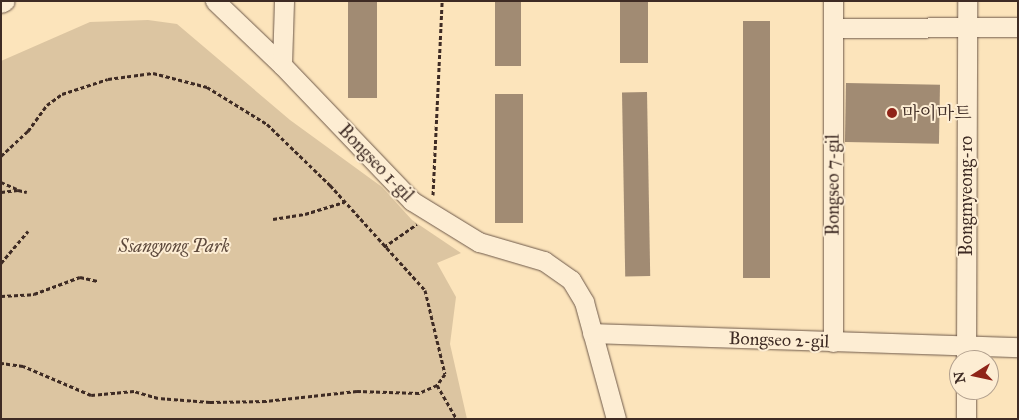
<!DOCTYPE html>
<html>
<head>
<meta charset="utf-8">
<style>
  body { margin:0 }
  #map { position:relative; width:1019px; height:420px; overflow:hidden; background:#fce4bb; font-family:"IM FELL Great Primer","Noto Serif KR",serif }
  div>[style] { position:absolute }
  .green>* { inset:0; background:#dcc5a1 }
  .building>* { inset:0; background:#a18b73; transform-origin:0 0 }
  .path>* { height:3px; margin-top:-1.5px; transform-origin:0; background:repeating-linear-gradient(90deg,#3e2b24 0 4px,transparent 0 6.5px) }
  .roads { filter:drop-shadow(0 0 1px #6e594a) drop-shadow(0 0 1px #6e594a) }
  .minor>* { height:19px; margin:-9.5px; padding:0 9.5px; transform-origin:9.5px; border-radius:9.5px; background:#fdedd3 }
  .dots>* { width:14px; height:14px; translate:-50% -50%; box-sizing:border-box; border:2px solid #fdedd3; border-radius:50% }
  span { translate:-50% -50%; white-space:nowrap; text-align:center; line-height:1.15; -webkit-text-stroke:4px #fdedd3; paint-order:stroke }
  .poi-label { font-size:18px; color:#3e2b24 }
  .left { translate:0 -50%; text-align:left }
  .street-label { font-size:18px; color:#3e2b24 }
  .park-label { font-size:18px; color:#5e4a3d; font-style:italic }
  .frame { position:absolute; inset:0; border:2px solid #3e2b24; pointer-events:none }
  .north { position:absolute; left:949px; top:350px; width:50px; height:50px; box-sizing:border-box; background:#fdedd3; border:1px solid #b19f8d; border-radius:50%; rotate:260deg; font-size:14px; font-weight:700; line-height:20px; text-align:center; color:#3e2b24 }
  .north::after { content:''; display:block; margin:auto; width:18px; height:22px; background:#8f2418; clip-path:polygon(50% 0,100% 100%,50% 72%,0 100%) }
</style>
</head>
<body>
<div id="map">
  <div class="green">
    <i style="clip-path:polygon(148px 20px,177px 24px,290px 120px,382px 187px,412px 220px,461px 253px,437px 263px,456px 297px,450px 344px,467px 419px,1px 419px,1px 61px,90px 22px)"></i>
  </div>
  <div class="building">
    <i style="left:348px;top:1px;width:29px;height:97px"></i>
    <i style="left:495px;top:1px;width:26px;height:65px"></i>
    <i style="left:620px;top:1px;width:28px;height:62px"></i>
    <i style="left:770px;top:21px;width:257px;height:27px;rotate:90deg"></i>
    <i style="left:846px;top:83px;width:94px;height:59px;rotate:1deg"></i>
    <i style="left:647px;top:92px;width:184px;height:25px;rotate:89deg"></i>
    <i style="left:495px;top:94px;width:28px;height:129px"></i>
  </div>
  <div class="path">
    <i style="left:1px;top:156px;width:37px;rotate:-43deg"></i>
    <i style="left:28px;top:131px;width:32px;rotate:-54deg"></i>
    <i style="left:47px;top:105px;width:19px;rotate:-36deg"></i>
    <i style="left:62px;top:94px;width:48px;rotate:-18.1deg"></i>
    <i style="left:108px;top:79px;width:45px;rotate:-7.6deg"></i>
    <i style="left:153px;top:73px;width:56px;rotate:14.5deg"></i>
    <i style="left:207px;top:87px;width:70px;rotate:31.7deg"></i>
    <i style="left:267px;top:124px;width:88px;rotate:44.1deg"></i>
    <i style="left:330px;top:185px;width:142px;rotate:47.9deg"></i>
    <i style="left:425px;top:290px;width:86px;rotate:76.6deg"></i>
    <i style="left:445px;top:374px;width:14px;rotate:126deg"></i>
    <i style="left:437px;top:385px;width:20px;rotate:156deg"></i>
    <i style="left:419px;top:393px;width:62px;rotate:-178.2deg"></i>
    <i style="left:357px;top:391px;width:92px;rotate:173.7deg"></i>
    <i style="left:266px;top:401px;width:56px;rotate:179deg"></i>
    <i style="left:210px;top:402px;width:52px;rotate:-175.6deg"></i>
    <i style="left:158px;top:398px;width:25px;rotate:-164deg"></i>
    <i style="left:134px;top:391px;width:43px;rotate:174.7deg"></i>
    <i style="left:91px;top:395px;width:74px;rotate:-156.9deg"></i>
    <i style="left:23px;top:366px;width:22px;rotate:-172deg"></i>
    <i style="left:1px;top:182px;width:17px;rotate:24deg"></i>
    <i style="left:1px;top:192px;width:17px;rotate:-7deg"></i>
    <i style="left:18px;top:190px;width:9px;rotate:13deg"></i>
    <i style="left:433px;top:195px;width:194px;rotate:-87.3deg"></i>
    <i style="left:273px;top:219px;width:32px;rotate:-9deg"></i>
    <i style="left:305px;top:214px;width:41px;rotate:-17.1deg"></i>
    <i style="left:384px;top:247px;width:40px;rotate:-34.9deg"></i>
    <i style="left:1px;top:263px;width:42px;rotate:-49.8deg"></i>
    <i style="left:1px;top:296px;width:33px;rotate:-3deg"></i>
    <i style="left:34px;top:294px;width:49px;rotate:-20.3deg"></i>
    <i style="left:80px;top:277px;width:18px;rotate:13deg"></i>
    <i style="left:437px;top:385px;width:39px;rotate:60deg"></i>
  </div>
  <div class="roads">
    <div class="minor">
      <i style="left:215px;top:1px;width:93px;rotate:43.7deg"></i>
      <i style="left:282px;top:65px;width:188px;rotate:46.3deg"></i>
      <i style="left:412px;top:201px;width:79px;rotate:31.5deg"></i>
      <i style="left:479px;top:242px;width:68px;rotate:16.3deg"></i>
      <i style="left:544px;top:261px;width:33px;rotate:35deg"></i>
      <i style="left:571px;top:280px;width:26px;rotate:59deg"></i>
      <i style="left:584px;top:302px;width:121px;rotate:74.7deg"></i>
      <i style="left:1px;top:3px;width:4px;rotate:-27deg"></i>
      <i style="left:833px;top:28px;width:185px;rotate:-0.3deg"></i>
      <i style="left:282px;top:65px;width:64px;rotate:-88.2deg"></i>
      <i style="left:592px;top:333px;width:426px;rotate:1.9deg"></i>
      <i style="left:833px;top:342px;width:341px;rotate:-90deg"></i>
      <i style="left:966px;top:359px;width:358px;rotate:-89.8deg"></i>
      <i style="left:966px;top:390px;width:29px;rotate:90deg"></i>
    </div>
  </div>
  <div class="dots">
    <i style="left:892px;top:113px;background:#8f2418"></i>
  </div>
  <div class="poi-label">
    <span class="left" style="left:902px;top:113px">마이마트</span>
  </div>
  <div class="street-label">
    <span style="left:376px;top:163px;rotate:46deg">Bongseo 1-gil</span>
    <span style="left:833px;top:185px;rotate:-90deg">Bongseo 7-gil</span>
    <span style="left:966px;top:196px;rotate:-90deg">Bongmyeong-ro</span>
    <span style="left:779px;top:340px;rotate:2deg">Bongseo 2-gil</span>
  </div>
  <div class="park-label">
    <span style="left:174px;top:246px">Ssangyong Park</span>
  </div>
  <div class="frame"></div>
  <div class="north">N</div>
</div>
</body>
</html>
